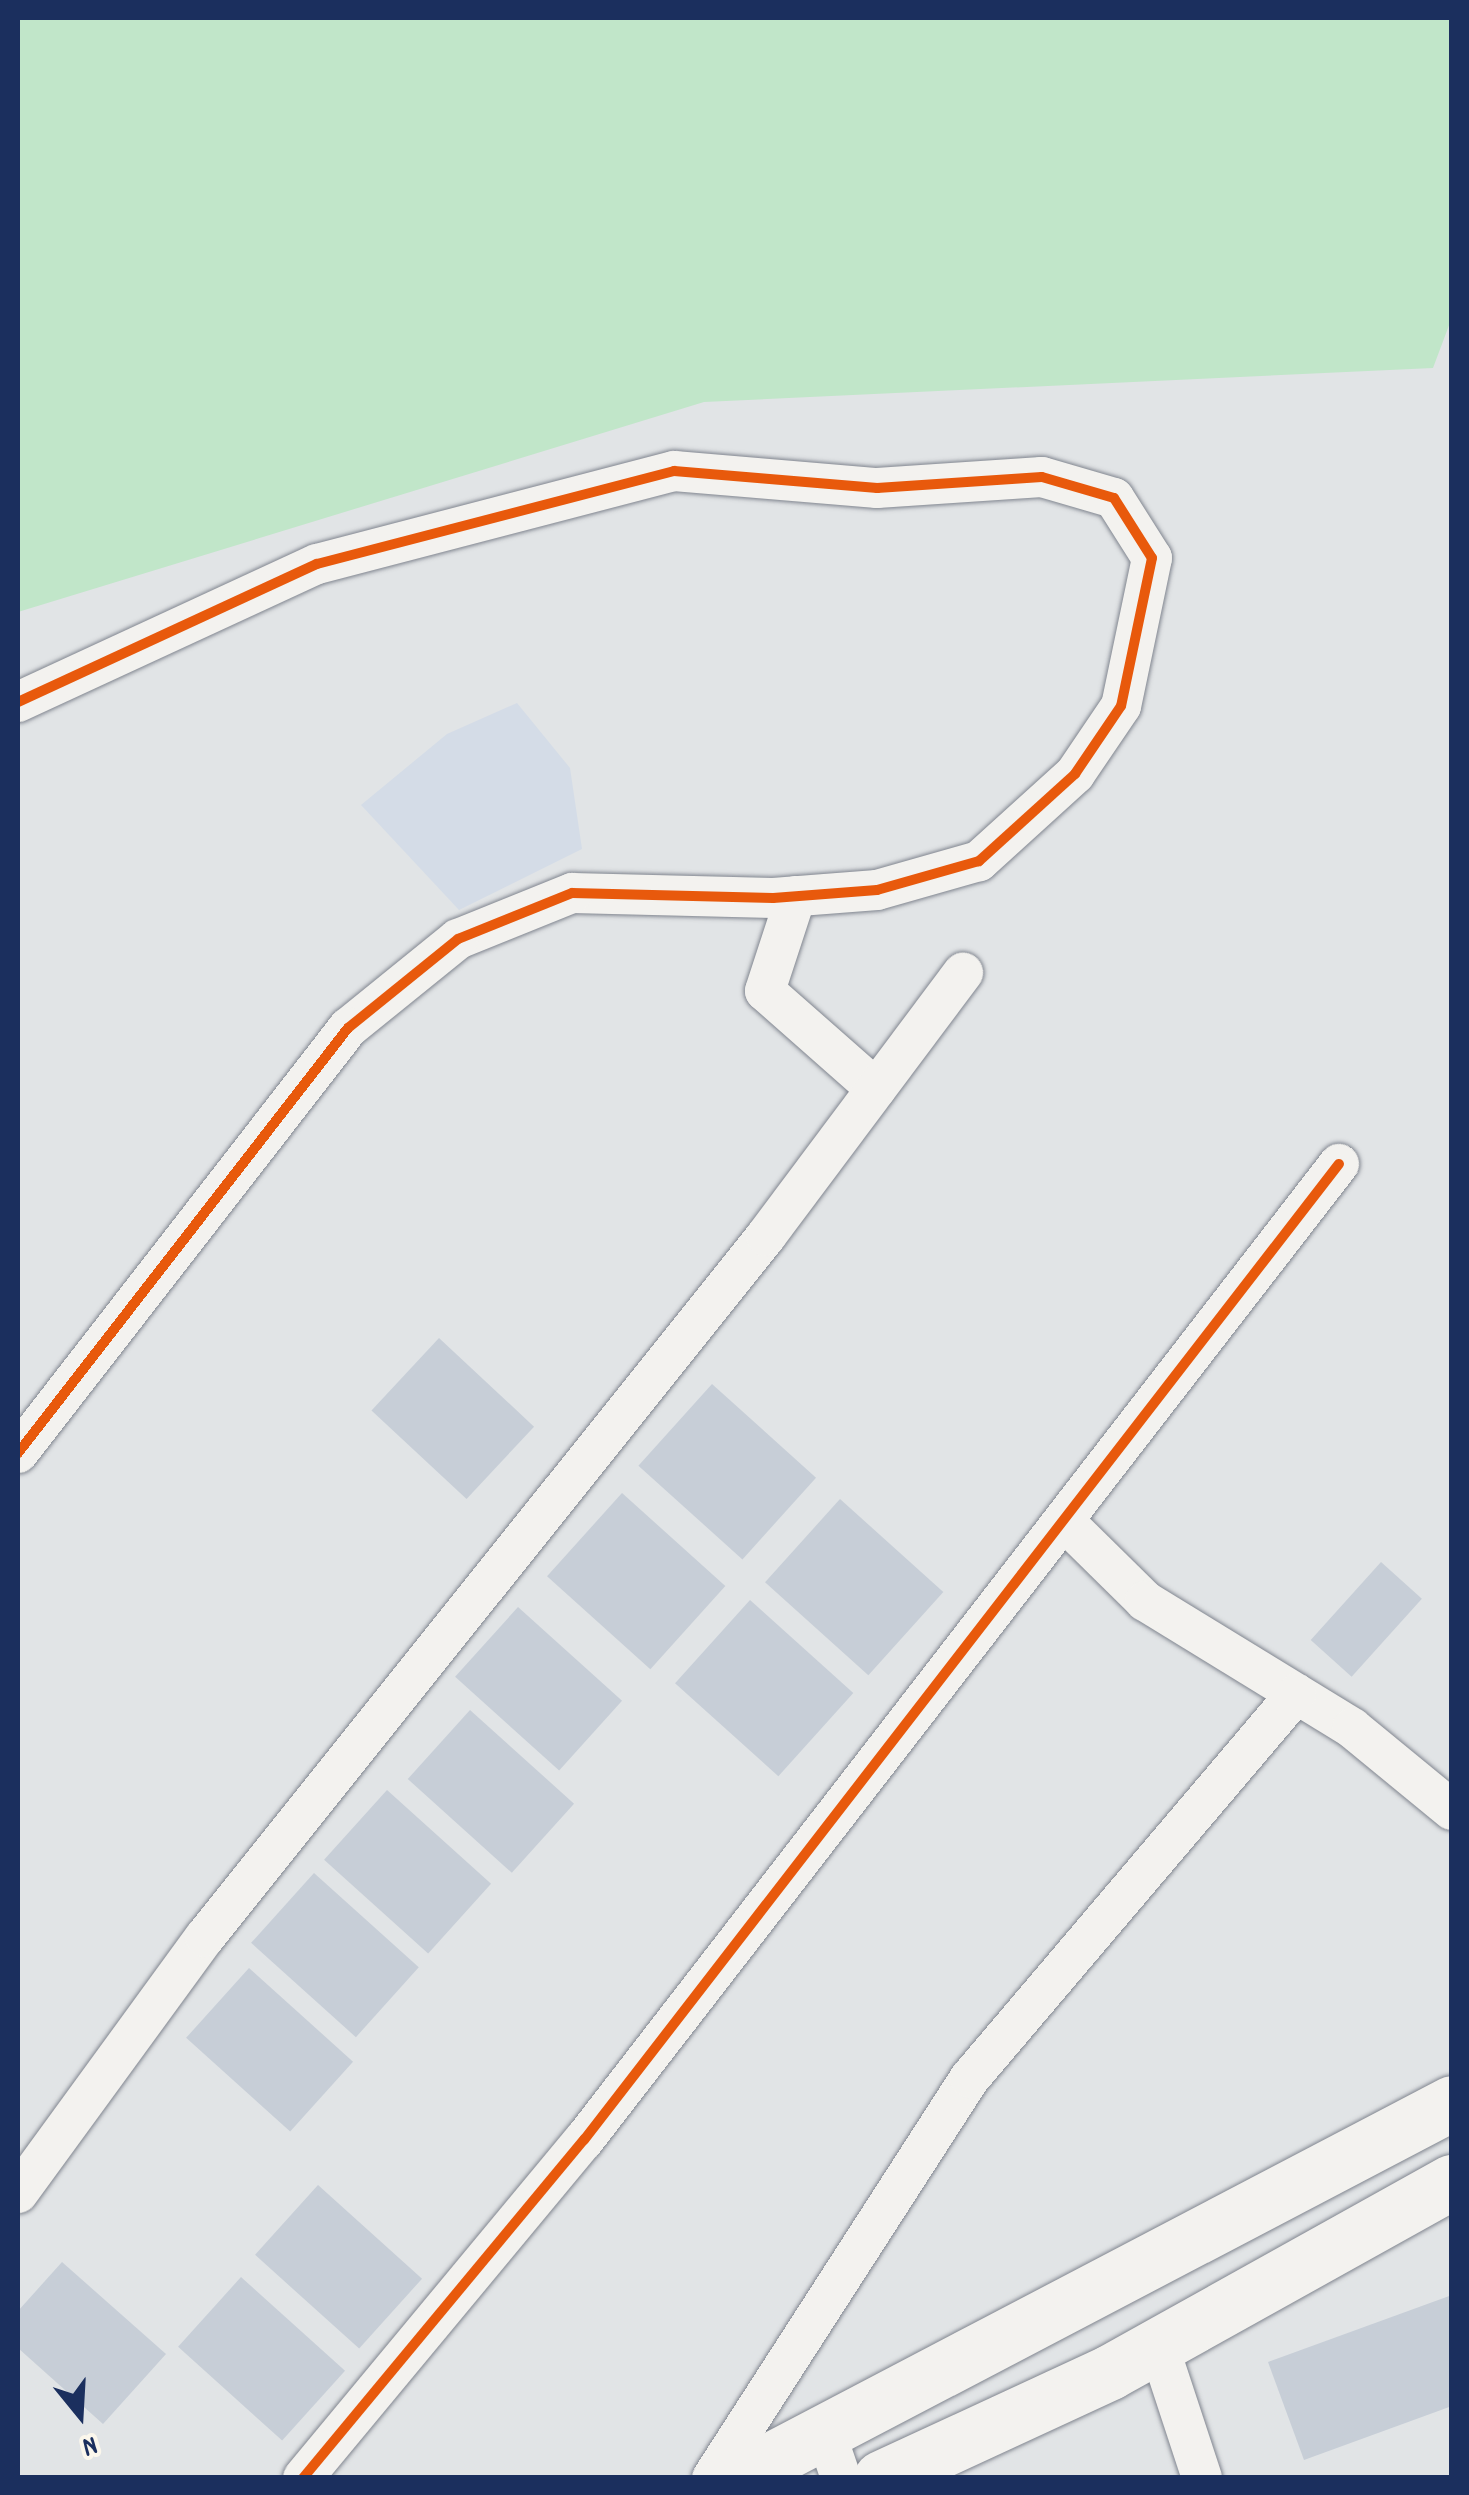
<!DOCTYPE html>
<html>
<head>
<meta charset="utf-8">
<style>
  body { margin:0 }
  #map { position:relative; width:1469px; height:2495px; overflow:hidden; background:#e1e4e6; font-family:Dekko,sans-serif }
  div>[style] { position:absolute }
  .built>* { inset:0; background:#d4dce7 }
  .green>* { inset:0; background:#c1e6c9 }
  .building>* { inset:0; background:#c7ced7; transform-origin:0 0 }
  .roads { filter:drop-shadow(0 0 2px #80858f) drop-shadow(0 0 2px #80858f) }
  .street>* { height:40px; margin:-20px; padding:0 20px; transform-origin:20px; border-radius:20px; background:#f3f2ef }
  .secondary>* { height:55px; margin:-27.5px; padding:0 27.5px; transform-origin:27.5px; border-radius:27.5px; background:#f3f2ef }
  .cycleway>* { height:10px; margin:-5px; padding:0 5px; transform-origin:5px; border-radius:5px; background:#e8590c }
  span { translate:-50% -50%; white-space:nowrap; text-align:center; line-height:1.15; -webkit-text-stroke:10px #fbf7ec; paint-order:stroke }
  .frame { position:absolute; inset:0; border:20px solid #1b2f5e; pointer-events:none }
  .north { position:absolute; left:30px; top:2365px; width:100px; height:100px; -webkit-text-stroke:8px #fbf7ec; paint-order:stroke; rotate:162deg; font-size:28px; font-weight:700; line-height:40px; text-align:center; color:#1b2f5e }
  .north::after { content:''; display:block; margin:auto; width:35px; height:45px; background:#1b2f5e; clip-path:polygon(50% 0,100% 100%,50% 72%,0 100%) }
</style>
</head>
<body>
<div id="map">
  <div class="built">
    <i style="clip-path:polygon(517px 703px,570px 768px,582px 849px,459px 910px,361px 805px,447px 734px)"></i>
  </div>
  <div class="green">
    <i style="clip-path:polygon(18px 18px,1451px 18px,1451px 320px,1433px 368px,704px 402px,18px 612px)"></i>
  </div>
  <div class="building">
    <i style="left:439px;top:1338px;width:130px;height:99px;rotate:43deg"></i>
    <i style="left:712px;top:1384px;width:140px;height:110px;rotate:42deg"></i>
    <i style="left:622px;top:1493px;width:139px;height:112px;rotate:42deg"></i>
    <i style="left:840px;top:1499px;width:139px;height:112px;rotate:42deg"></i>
    <i style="left:1381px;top:1562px;width:55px;height:105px;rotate:42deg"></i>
    <i style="left:750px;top:1600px;width:139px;height:112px;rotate:42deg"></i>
    <i style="left:518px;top:1607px;width:140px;height:94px;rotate:42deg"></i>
    <i style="left:470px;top:1710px;width:140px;height:93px;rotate:42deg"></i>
    <i style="left:387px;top:1790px;width:140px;height:94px;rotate:42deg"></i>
    <i style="left:314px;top:1873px;width:141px;height:94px;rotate:42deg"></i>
    <i style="left:249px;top:1968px;width:140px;height:94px;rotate:42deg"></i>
    <i style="left:318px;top:2185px;width:140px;height:94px;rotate:42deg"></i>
    <i style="clip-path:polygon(62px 2262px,166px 2354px,103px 2424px,18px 2348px,18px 2311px)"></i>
    <i style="left:241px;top:2277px;width:140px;height:94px;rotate:42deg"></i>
    <i style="clip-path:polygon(1452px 2295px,1452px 2406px,1304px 2460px,1268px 2362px)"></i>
  </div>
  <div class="roads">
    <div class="street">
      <i style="left:18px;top:702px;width:329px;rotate:-24.8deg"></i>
      <i style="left:317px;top:564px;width:369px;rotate:-14.6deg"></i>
      <i style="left:674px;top:471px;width:204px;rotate:4.8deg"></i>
      <i style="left:877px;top:488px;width:165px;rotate:-3.8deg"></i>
      <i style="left:1042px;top:477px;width:75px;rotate:16.3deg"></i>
      <i style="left:1114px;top:498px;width:71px;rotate:57.7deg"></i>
      <i style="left:1152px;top:558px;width:151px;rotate:101.8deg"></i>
      <i style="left:1121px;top:706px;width:82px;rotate:124.1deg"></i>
      <i style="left:1075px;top:774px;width:130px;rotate:137.8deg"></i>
      <i style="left:979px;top:861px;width:106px;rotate:164.1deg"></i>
      <i style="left:877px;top:890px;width:104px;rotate:175.6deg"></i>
      <i style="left:773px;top:898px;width:201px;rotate:-178.6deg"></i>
      <i style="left:572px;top:893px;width:123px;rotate:158deg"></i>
      <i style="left:458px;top:939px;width:141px;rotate:141deg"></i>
      <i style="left:348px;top:1028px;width:538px;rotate:127.83deg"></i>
      <i style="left:796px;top:896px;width:100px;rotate:108.1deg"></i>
      <i style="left:765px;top:991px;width:148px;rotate:41.4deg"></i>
      <i style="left:1064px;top:1521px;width:114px;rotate:44.6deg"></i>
      <i style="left:1145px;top:1601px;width:243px;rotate:31.5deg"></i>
      <i style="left:1352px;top:1728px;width:129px;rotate:39.4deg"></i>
      <i style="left:18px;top:2193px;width:317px;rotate:-53.9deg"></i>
      <i style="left:205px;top:1937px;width:898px;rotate:-51.33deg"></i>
      <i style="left:766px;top:1236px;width:329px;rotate:-53.2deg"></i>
      <i style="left:1158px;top:2344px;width:141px;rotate:71.8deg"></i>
      <i style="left:826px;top:2434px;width:46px;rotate:71.2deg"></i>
      <i style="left:303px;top:2478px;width:440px;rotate:-50.3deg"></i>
      <i style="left:584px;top:2140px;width:1234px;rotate:-52.28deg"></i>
      <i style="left:712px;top:2478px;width:476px;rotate:-57.2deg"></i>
      <i style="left:970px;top:2078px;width:504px;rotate:-49.67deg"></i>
    </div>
    <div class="secondary">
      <i style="left:736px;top:2478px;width:808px;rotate:-27.64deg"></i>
      <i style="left:881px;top:2478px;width:252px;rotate:-24.8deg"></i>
      <i style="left:1110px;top:2372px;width:391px;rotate:-29.1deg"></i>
    </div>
  </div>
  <div class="cycleway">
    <i style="left:18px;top:702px;width:329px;rotate:-24.8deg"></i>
    <i style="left:317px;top:564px;width:369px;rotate:-14.6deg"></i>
    <i style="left:674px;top:471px;width:204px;rotate:4.8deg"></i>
    <i style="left:877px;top:488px;width:165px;rotate:-3.8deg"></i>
    <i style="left:1042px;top:477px;width:75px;rotate:16.3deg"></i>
    <i style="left:1114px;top:498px;width:71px;rotate:57.7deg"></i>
    <i style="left:1152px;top:558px;width:151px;rotate:101.8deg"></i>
    <i style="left:1121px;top:706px;width:82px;rotate:124.1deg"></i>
    <i style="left:1075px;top:774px;width:130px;rotate:137.8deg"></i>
    <i style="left:979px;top:861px;width:106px;rotate:164.1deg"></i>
    <i style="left:877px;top:890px;width:104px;rotate:175.6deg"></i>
    <i style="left:773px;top:898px;width:201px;rotate:-178.6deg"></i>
    <i style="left:572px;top:893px;width:123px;rotate:158deg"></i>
    <i style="left:458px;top:939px;width:141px;rotate:141deg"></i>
    <i style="left:348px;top:1028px;width:538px;rotate:127.83deg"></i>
    <i style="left:303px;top:2478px;width:440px;rotate:-50.3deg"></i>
    <i style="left:584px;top:2140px;width:1234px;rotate:-52.28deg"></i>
  </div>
  <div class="frame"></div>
  <div class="north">N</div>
</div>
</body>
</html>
